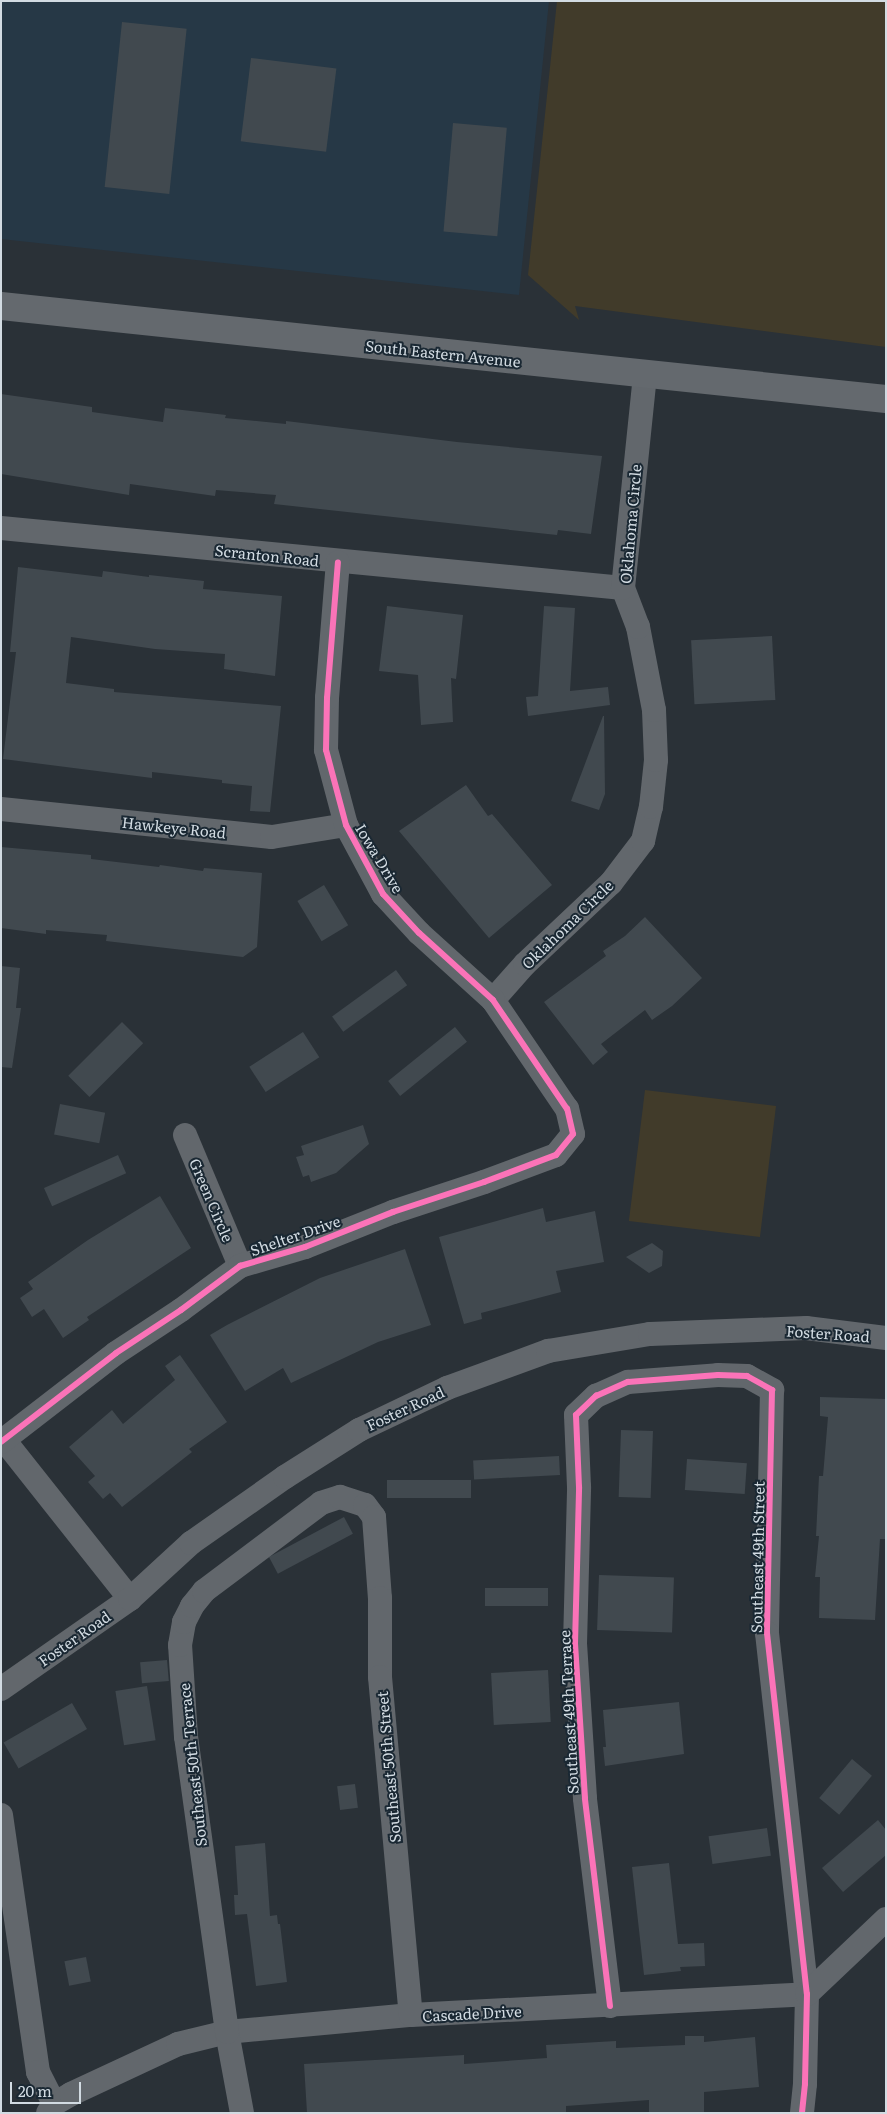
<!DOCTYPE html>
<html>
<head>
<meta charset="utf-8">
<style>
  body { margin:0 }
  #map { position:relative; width:887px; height:2114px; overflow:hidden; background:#2a3137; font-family:Literata,serif }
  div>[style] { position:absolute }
  .built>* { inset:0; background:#263846 }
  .green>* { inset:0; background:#413b2a; transform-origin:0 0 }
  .building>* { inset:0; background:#41494f; transform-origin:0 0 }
  .street>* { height:24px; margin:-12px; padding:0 12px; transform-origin:12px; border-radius:12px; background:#62676c }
  .secondary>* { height:28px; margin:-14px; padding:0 14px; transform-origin:14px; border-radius:14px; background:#64696e }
  .cycleway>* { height:6px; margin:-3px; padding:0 3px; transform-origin:3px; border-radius:3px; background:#fb73b8 }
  span { translate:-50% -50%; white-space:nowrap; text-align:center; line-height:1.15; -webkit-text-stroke:4px #1a2833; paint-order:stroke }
  .street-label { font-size:15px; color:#d2dbe2 }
  .frame { position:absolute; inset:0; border:2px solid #d2dbe2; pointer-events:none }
  .scale { position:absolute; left:10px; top:2082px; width:71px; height:22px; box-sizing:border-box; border:2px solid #d2dbe2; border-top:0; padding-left:6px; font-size:15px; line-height:18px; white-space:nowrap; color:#d2dbe2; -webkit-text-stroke:4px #1a2833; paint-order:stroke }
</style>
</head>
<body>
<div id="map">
  <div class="built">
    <i style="clip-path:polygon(1px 1px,549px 1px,519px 295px,1px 239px)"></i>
  </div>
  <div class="green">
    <i style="clip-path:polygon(557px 1px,886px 1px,886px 347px,575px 306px,579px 320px,528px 275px)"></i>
    <i style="left:645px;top:1090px;width:132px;height:132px;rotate:7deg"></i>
  </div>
  <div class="building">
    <i style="left:122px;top:22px;width:65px;height:166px;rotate:6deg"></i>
    <i style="left:251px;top:58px;width:86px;height:84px;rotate:7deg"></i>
    <i style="left:453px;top:123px;width:54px;height:109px;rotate:5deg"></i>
    <i style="clip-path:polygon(1px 394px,92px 407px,92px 412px,163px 422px,165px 408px,226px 415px,225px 418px,286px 424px,286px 421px,457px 442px,602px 456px,591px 534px,558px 530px,557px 535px,274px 504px,276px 495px,216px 490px,215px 496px,130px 484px,129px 495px,1px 474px)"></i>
    <i style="clip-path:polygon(18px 567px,102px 577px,103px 571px,149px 577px,149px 575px,204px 581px,203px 589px,282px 596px,275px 676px,224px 669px,225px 654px,155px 649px,71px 637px,66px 683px,114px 689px,114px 692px,281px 706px,270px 812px,250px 811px,252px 786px,222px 783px,222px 780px,152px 772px,152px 778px,3px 759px,16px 652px,10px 652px)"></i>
    <i style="clip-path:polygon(387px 606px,463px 615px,456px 679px,451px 678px,453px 722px,421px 725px,418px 675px,379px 671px)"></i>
    <i style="clip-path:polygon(544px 606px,575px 608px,570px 691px,608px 687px,610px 705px,528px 716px,526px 697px,538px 696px)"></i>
    <i style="left:772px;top:636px;width:64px;height:81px;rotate:87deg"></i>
    <i style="clip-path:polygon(603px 716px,604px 716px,605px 794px,599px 810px,571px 801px)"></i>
    <i style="clip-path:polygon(466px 785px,488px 816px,492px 814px,552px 885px,489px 938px,399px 831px)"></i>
    <i style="clip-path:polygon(1px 847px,91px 855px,91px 859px,159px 867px,160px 865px,203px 871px,204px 868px,262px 873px,257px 947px,243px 957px,106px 941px,107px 935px,46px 930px,46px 934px,1px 928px)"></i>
    <i style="left:324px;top:885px;width:47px;height:31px;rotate:59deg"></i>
    <i style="clip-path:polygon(645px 917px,702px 978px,672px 1006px,652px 1020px,645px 1010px,601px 1044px,608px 1052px,593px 1065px,544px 1002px,606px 956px,603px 951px,625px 936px)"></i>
    <i style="clip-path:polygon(1px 966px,20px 968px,16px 1008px,21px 1008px,12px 1068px,1px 1067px)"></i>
    <i style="left:396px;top:970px;width:19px;height:79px;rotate:54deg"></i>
    <i style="left:122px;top:1022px;width:30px;height:76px;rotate:45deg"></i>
    <i style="left:455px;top:1027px;width:19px;height:86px;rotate:51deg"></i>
    <i style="left:303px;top:1032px;width:30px;height:64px;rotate:57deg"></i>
    <i style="left:60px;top:1104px;width:46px;height:31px;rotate:11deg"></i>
    <i style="clip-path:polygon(363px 1125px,369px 1144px,336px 1173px,311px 1182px,309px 1175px,303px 1177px,296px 1157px,304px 1155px,301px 1146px)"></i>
    <i style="left:118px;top:1155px;width:20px;height:81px;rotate:66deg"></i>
    <i style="clip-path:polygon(160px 1196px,191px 1248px,87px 1317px,89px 1320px,63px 1338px,44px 1309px,32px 1317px,20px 1298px,33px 1289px,28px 1282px,88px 1240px)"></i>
    <i style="clip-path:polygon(543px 1208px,546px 1222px,595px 1211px,604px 1262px,556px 1271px,561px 1292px,481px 1313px,482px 1319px,464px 1324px,439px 1237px)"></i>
    <i style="clip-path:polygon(652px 1243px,663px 1251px,662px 1266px,649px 1273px,626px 1257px)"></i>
    <i style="clip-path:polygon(405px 1249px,431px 1325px,378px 1342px,291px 1383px,283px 1368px,245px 1391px,210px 1335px,227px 1325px,320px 1278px)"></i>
    <i style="clip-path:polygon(180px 1355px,227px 1422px,189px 1449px,192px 1452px,122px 1507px,110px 1493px,103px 1499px,88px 1482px,95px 1476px,69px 1447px,112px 1410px,123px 1424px,175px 1380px,165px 1366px)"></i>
    <i style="clip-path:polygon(820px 1397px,886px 1399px,886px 1539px,880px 1539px,875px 1620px,819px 1618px,820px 1577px,815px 1577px,819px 1536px,816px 1536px,819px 1476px,823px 1476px,828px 1417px,820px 1416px)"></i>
    <i style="left:621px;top:1430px;width:32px;height:67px;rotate:2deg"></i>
    <i style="left:559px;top:1456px;width:19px;height:86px;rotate:87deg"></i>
    <i style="left:687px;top:1459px;width:60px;height:31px;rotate:4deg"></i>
    <i style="left:471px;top:1480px;width:18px;height:84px;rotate:90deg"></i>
    <i style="left:344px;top:1517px;width:19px;height:85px;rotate:62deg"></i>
    <i style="left:599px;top:1575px;width:75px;height:55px;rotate:2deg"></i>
    <i style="left:485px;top:1588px;width:63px;height:18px"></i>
    <i style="left:167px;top:1660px;width:21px;height:27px;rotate:85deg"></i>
    <i style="left:548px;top:1670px;width:52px;height:57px;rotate:87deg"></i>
    <i style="left:147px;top:1686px;width:55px;height:32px;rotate:81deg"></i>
    <i style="clip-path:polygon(679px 1702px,684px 1754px,605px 1766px,603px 1747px,606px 1747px,603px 1710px)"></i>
    <i style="left:72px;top:1703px;width:30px;height:79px;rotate:60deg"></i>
    <i style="left:852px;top:1759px;width:26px;height:51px;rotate:40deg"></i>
    <i style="left:355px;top:1784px;width:24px;height:18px;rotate:83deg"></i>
    <i style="clip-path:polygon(878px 1820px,886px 1830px,886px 1855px,843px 1892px,822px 1868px)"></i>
    <i style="left:767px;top:1828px;width:28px;height:59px;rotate:82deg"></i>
    <i style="clip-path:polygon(265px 1843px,270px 1916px,277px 1915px,278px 1924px,280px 1924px,287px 1982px,256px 1986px,247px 1914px,235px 1915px,234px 1895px,238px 1895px,235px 1846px)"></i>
    <i style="clip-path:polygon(669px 1863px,678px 1944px,704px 1943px,705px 1966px,680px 1967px,681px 1971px,644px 1975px,632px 1867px)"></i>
    <i style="left:86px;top:1957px;width:25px;height:22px;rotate:79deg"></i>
    <i style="clip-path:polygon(685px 2036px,704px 2036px,704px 2042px,755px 2037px,759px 2087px,704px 2092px,704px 2113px,649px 2113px,649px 2100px,566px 2106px,566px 2113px,307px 2113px,304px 2064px,464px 2055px,464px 2064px,547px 2058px,546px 2045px,616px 2041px,616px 2048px,685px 2045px)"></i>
  </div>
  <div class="street">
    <i style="left:1px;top:528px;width:625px;rotate:5.51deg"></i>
    <i style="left:1px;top:809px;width:272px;rotate:5.9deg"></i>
    <i style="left:272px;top:837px;width:75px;rotate:-9.2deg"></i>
    <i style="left:493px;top:1000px;width:48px;rotate:-48.4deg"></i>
    <i style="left:525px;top:964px;width:118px;rotate:-43.3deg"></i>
    <i style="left:611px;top:883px;width:53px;rotate:-52.7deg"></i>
    <i style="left:643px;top:841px;width:35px;rotate:-77deg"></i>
    <i style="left:651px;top:807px;width:47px;rotate:-83.9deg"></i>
    <i style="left:656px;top:760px;width:50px;rotate:-92.3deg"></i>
    <i style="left:654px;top:710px;width:85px;rotate:-100.9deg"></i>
    <i style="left:638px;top:627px;width:42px;rotate:-111deg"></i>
    <i style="left:623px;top:588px;width:215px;rotate:-84.1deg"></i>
    <i style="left:185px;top:1135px;width:142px;rotate:67.2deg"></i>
    <i style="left:4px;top:1440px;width:203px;rotate:51.6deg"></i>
    <i style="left:1px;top:1442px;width:145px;rotate:-37.7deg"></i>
    <i style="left:116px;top:1353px;width:78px;rotate:-33.5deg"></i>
    <i style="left:181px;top:1310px;width:74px;rotate:-36.7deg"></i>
    <i style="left:240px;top:1266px;width:68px;rotate:-16.3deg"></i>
    <i style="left:305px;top:1247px;width:95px;rotate:-21.7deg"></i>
    <i style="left:393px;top:1212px;width:96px;rotate:-18.2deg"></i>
    <i style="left:484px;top:1182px;width:77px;rotate:-20.6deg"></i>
    <i style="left:556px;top:1155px;width:27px;rotate:-51deg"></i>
    <i style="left:573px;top:1134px;width:26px;rotate:-103deg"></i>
    <i style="left:567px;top:1109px;width:132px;rotate:-124.2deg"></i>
    <i style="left:493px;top:1000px;width:100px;rotate:-137.8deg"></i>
    <i style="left:419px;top:933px;width:53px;rotate:-132.7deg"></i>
    <i style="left:383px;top:894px;width:78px;rotate:-118.2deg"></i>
    <i style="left:346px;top:825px;width:78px;rotate:-104.9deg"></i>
    <i style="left:326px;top:750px;width:52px;rotate:-88.9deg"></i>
    <i style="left:327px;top:698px;width:136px;rotate:-85.4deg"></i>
    <i style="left:1px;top:1689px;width:157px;rotate:-34.9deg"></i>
    <i style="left:130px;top:1599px;width:83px;rotate:-42.6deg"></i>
    <i style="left:191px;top:1543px;width:115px;rotate:-35.1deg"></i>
    <i style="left:285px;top:1477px;width:88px;rotate:-32.4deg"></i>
    <i style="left:359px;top:1430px;width:98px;rotate:-25.5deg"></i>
    <i style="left:447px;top:1388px;width:108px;rotate:-20.1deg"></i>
    <i style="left:548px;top:1351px;width:103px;rotate:-9.5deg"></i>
    <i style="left:650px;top:1334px;width:156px;rotate:-2.2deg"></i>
    <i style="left:806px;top:1328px;width:81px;rotate:7.1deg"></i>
    <i style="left:1px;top:1815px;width:260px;rotate:81.8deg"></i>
    <i style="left:38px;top:2072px;width:36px;rotate:63deg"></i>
    <i style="left:610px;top:2006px;width:209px;rotate:-96.9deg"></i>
    <i style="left:585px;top:1798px;width:154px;rotate:-93.7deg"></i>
    <i style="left:575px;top:1644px;width:157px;rotate:-88.5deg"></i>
    <i style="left:579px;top:1487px;width:72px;rotate:-92.4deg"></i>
    <i style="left:576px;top:1415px;width:28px;rotate:-44deg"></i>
    <i style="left:596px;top:1396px;width:35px;rotate:-24deg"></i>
    <i style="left:628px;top:1382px;width:90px;rotate:-4.4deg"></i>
    <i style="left:718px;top:1375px;width:29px;rotate:2deg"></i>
    <i style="left:747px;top:1376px;width:29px;rotate:29deg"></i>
    <i style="left:772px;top:1390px;width:243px;rotate:91.2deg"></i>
    <i style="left:767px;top:1633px;width:363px;rotate:83.7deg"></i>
    <i style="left:807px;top:1994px;width:90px;rotate:91.3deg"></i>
    <i style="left:805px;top:2084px;width:29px;rotate:96deg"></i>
    <i style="left:48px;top:2113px;width:11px;rotate:-56deg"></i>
    <i style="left:54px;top:2104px;width:20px;rotate:-30deg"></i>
    <i style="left:71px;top:2094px;width:118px;rotate:-25deg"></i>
    <i style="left:178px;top:2044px;width:50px;rotate:-13.8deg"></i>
    <i style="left:227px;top:2032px;width:185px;rotate:-5.3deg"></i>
    <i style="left:411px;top:2015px;width:397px;rotate:-3deg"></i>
    <i style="left:807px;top:1994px;width:109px;rotate:-43.5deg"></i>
    <i style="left:242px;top:2113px;width:82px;rotate:-100.5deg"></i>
    <i style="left:227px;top:2032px;width:298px;rotate:-97.9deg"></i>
    <i style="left:186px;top:1737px;width:92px;rotate:-93.7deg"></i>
    <i style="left:180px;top:1645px;width:23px;rotate:-80deg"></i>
    <i style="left:184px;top:1622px;width:18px;rotate:-63deg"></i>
    <i style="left:192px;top:1606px;width:19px;rotate:-51deg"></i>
    <i style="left:204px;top:1591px;width:146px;rotate:-36.9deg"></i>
    <i style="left:321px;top:1503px;width:20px;rotate:-18deg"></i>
    <i style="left:340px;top:1497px;width:26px;rotate:18deg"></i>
    <i style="left:365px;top:1505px;width:15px;rotate:53deg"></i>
    <i style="left:374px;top:1517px;width:81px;rotate:85.8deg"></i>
    <i style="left:380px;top:1598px;width:79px;rotate:90deg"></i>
    <i style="left:380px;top:1677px;width:339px;rotate:84.8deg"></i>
  </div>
  <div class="secondary">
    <i style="left:1px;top:306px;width:890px;rotate:6deg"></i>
  </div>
  <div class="cycleway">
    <i style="left:1px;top:1442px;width:145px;rotate:-37.7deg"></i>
    <i style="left:116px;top:1353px;width:78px;rotate:-33.5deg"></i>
    <i style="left:181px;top:1310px;width:74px;rotate:-36.7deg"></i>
    <i style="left:240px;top:1266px;width:68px;rotate:-16.3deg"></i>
    <i style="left:305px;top:1247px;width:95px;rotate:-21.7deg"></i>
    <i style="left:393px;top:1212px;width:96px;rotate:-18.2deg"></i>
    <i style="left:484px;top:1182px;width:77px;rotate:-20.6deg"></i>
    <i style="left:556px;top:1155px;width:27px;rotate:-51deg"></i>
    <i style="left:573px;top:1134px;width:26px;rotate:-103deg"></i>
    <i style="left:567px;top:1109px;width:132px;rotate:-124.2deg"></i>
    <i style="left:493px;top:1000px;width:100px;rotate:-137.8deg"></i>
    <i style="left:419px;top:933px;width:53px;rotate:-132.7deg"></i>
    <i style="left:383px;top:894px;width:78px;rotate:-118.2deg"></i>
    <i style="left:346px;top:825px;width:78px;rotate:-104.9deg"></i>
    <i style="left:326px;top:750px;width:52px;rotate:-88.9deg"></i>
    <i style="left:327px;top:698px;width:136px;rotate:-85.4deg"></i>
    <i style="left:610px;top:2006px;width:209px;rotate:-96.9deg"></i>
    <i style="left:585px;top:1798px;width:154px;rotate:-93.7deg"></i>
    <i style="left:575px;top:1644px;width:157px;rotate:-88.5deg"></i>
    <i style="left:579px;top:1487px;width:72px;rotate:-92.4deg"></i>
    <i style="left:576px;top:1415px;width:28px;rotate:-44deg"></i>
    <i style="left:596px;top:1396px;width:35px;rotate:-24deg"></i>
    <i style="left:628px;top:1382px;width:90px;rotate:-4.4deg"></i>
    <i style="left:718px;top:1375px;width:29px;rotate:2deg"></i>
    <i style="left:747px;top:1376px;width:29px;rotate:29deg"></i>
    <i style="left:772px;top:1390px;width:243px;rotate:91.2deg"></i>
    <i style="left:767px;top:1633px;width:363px;rotate:83.7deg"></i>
    <i style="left:807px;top:1994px;width:90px;rotate:91.3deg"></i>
    <i style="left:805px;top:2084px;width:29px;rotate:96deg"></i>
  </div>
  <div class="street-label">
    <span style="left:443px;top:353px;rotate:6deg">South Eastern Avenue</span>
    <span style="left:630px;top:524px;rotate:-85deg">Oklahoma Circle</span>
    <span style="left:267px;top:555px;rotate:6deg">Scranton Road</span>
    <span style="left:174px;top:827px;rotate:6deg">Hawkeye Road</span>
    <span style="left:380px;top:858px;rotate:59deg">Iowa Drive</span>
    <span style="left:567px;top:924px;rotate:-44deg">Oklahoma Circle</span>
    <span style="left:212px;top:1200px;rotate:67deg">Green Circle</span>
    <span style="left:295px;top:1235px;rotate:-19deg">Shelter Drive</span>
    <span style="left:828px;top:1333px;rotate:4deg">Foster Road</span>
    <span style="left:405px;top:1408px;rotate:-25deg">Foster Road</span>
    <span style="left:757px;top:1557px;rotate:-89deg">Southeast 49th Street</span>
    <span style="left:74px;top:1638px;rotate:-35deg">Foster Road</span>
    <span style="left:568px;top:1712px;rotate:-93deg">Southeast 49th Terrace</span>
    <span style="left:192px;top:1765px;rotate:-96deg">Southeast 50th Terrace</span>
    <span style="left:388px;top:1767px;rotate:-95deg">Southeast 50th Street</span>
    <span style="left:472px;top:2013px;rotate:-3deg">Cascade Drive</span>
  </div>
  <div class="frame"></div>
  <div class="scale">20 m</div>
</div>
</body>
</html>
